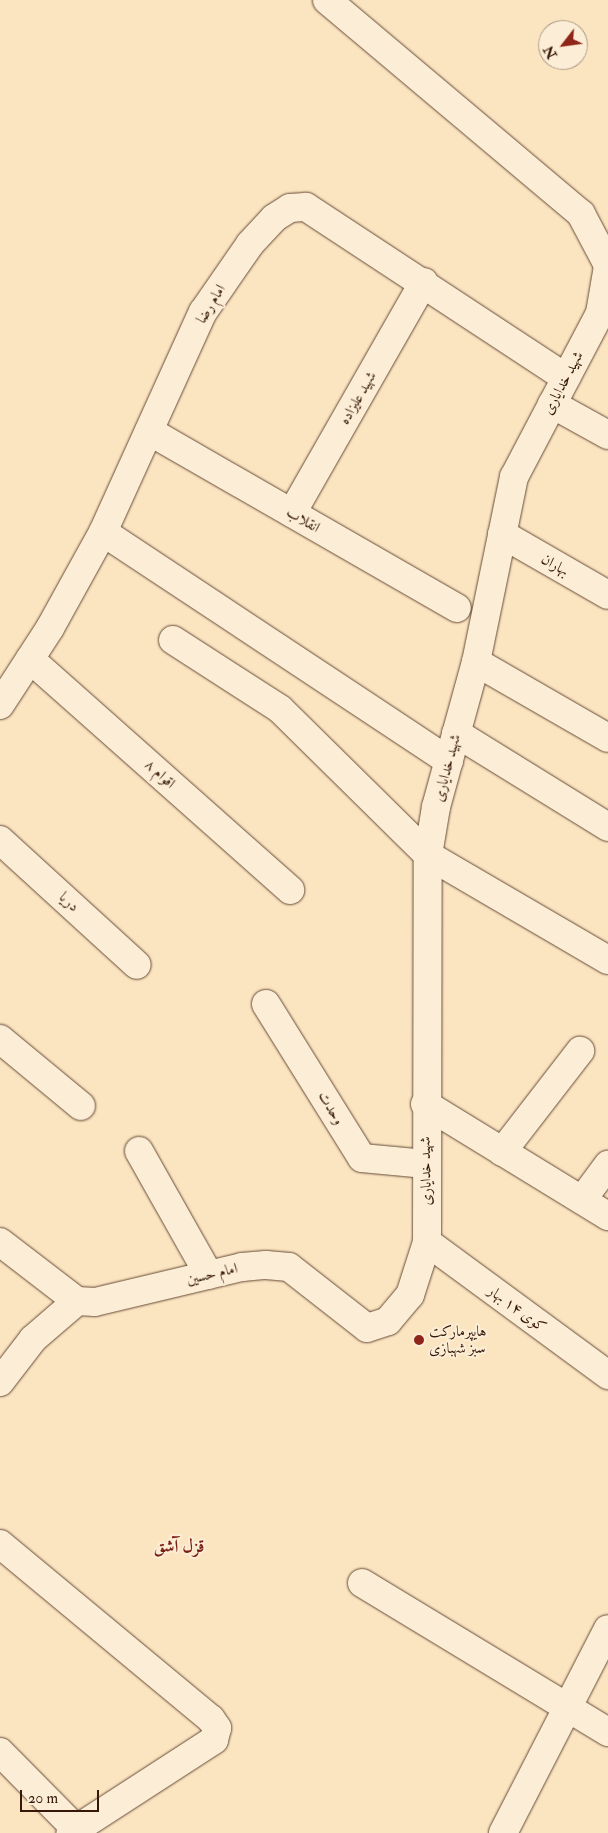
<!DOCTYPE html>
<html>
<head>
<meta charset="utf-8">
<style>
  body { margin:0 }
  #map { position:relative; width:608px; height:1833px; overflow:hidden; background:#fbe4c0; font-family:"IM FELL Double Pica",Amiri,serif }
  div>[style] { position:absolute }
  .roads { filter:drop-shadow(0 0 1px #664b37) drop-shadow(0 0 1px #664b37) }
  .minor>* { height:28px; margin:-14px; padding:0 14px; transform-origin:14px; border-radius:14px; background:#fcedd6 }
  .dots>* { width:14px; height:14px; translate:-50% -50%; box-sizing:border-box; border:2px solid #fcedd6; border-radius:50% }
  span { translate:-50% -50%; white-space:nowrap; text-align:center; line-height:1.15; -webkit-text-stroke:4px #fcedd6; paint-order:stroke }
  .street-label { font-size:15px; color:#351809 }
  .poi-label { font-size:15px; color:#351809 }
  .left { translate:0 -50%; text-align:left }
  .quarter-label { font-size:18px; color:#7a1f14; font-weight:700 }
  .north { position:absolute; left:538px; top:20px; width:50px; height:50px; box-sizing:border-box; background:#fcedd6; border:1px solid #ac9884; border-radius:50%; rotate:240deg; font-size:14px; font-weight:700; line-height:20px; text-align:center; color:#351809 }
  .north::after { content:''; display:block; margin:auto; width:18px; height:22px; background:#8f2418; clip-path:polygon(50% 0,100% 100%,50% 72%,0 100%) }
  .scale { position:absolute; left:20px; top:1790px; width:79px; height:22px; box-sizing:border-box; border:2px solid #351809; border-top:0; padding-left:6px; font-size:15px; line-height:18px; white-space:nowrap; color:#351809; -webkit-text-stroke:4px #fcedd6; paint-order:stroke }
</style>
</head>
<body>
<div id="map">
  <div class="roads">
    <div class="minor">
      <i style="left:327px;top:0;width:332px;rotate:40.1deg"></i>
      <i style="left:581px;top:214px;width:58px;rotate:62.1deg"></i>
      <i style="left:552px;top:404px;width:64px;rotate:29deg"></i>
      <i style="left:149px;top:431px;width:355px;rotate:29.9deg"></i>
      <i style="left:292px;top:513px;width:266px;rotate:-60.3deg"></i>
      <i style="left:103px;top:532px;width:415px;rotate:33.5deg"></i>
      <i style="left:502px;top:534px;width:122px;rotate:29.9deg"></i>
      <i style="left:173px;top:640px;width:127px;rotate:32.8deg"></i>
      <i style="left:280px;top:709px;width:208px;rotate:44.6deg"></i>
      <i style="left:428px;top:855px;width:208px;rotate:30.3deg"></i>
      <i style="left:30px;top:659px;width:348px;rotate:41.6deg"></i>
      <i style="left:476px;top:662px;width:152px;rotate:29.9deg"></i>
      <i style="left:0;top:705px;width:92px;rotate:-57deg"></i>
      <i style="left:50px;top:628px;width:110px;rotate:-61.1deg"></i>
      <i style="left:103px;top:532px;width:242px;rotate:-65.6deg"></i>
      <i style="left:203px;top:312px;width:83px;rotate:-55.3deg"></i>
      <i style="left:250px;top:244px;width:35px;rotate:-47deg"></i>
      <i style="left:274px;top:218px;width:19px;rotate:-32deg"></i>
      <i style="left:290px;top:208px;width:16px;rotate:-4deg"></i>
      <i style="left:306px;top:207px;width:311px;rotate:33.3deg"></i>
      <i style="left:456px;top:733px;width:179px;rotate:31.7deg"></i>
      <i style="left:0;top:840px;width:185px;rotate:42.4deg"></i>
      <i style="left:266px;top:1004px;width:181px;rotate:58.1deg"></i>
      <i style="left:362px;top:1158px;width:64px;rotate:5.4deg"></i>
      <i style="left:0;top:1039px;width:105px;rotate:39.6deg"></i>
      <i style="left:425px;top:1104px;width:215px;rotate:31.5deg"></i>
      <i style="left:139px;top:1151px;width:142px;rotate:60.6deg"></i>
      <i style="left:502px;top:1152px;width:128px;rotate:-52.3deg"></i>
      <i style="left:582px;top:1200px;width:44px;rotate:-53.4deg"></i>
      <i style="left:0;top:1242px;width:97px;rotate:37.5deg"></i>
      <i style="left:77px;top:1301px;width:18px;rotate:3deg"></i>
      <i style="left:95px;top:1302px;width:151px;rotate:-13.4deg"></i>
      <i style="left:242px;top:1267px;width:24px;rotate:-5deg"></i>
      <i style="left:266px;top:1265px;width:23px;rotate:5deg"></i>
      <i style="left:289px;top:1267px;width:99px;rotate:38deg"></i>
      <i style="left:367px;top:1328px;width:22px;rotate:-18deg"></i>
      <i style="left:388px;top:1321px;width:34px;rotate:-50deg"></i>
      <i style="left:410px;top:1295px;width:56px;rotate:-72.2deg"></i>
      <i style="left:427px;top:1242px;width:387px;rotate:-89.9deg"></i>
      <i style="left:428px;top:855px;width:49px;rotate:-80.5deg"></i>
      <i style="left:436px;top:807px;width:150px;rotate:-74.6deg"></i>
      <i style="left:476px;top:662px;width:189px;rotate:-78.4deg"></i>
      <i style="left:514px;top:477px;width:185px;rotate:-62.3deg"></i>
      <i style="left:600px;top:313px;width:48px;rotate:-80.3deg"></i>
      <i style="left:427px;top:1242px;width:225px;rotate:36.3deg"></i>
      <i style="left:0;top:1382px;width:54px;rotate:-52.5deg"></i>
      <i style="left:33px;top:1339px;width:58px;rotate:-40.8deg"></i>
      <i style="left:0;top:1544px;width:274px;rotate:39.7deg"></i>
      <i style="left:211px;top:1719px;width:11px;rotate:56deg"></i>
      <i style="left:217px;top:1728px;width:12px;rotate:104deg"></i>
      <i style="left:214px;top:1740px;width:171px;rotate:147.1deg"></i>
      <i style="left:362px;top:1583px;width:288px;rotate:31.2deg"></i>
      <i style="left:0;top:1752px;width:114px;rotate:45.4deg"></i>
      <i style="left:503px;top:1833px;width:229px;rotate:-62.8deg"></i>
    </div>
  </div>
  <div class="dots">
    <i style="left:419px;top:1340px;background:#8f2418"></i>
  </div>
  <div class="street-label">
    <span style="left:211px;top:304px;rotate:-59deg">امام رضا</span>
    <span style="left:563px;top:383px;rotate:-62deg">شهید خدایاری</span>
    <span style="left:358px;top:398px;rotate:-60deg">شهید علیزاده</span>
    <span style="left:303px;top:520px;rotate:30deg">انقلاب</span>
    <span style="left:555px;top:565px;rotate:30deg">بهاران</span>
    <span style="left:447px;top:768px;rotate:-75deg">شهید خدایاری</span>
    <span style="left:160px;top:774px;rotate:42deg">اقوام ۸</span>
    <span style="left:69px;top:902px;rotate:42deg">دریا</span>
    <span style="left:331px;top:1108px;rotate:58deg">وحدت</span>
    <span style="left:426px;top:1171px;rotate:-91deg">شهید خدایاری</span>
    <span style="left:212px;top:1274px;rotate:-13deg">امام حسین</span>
    <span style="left:517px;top:1309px;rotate:36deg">کوی ۱۴ بهار</span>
  </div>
  <div class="poi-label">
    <span class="left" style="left:429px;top:1340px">هایپرمارکت<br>سبز شهبازی</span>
  </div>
  <div class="quarter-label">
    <span style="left:179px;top:1547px">قزل آشق</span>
  </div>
  <div class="north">N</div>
  <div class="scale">20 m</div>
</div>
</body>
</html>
